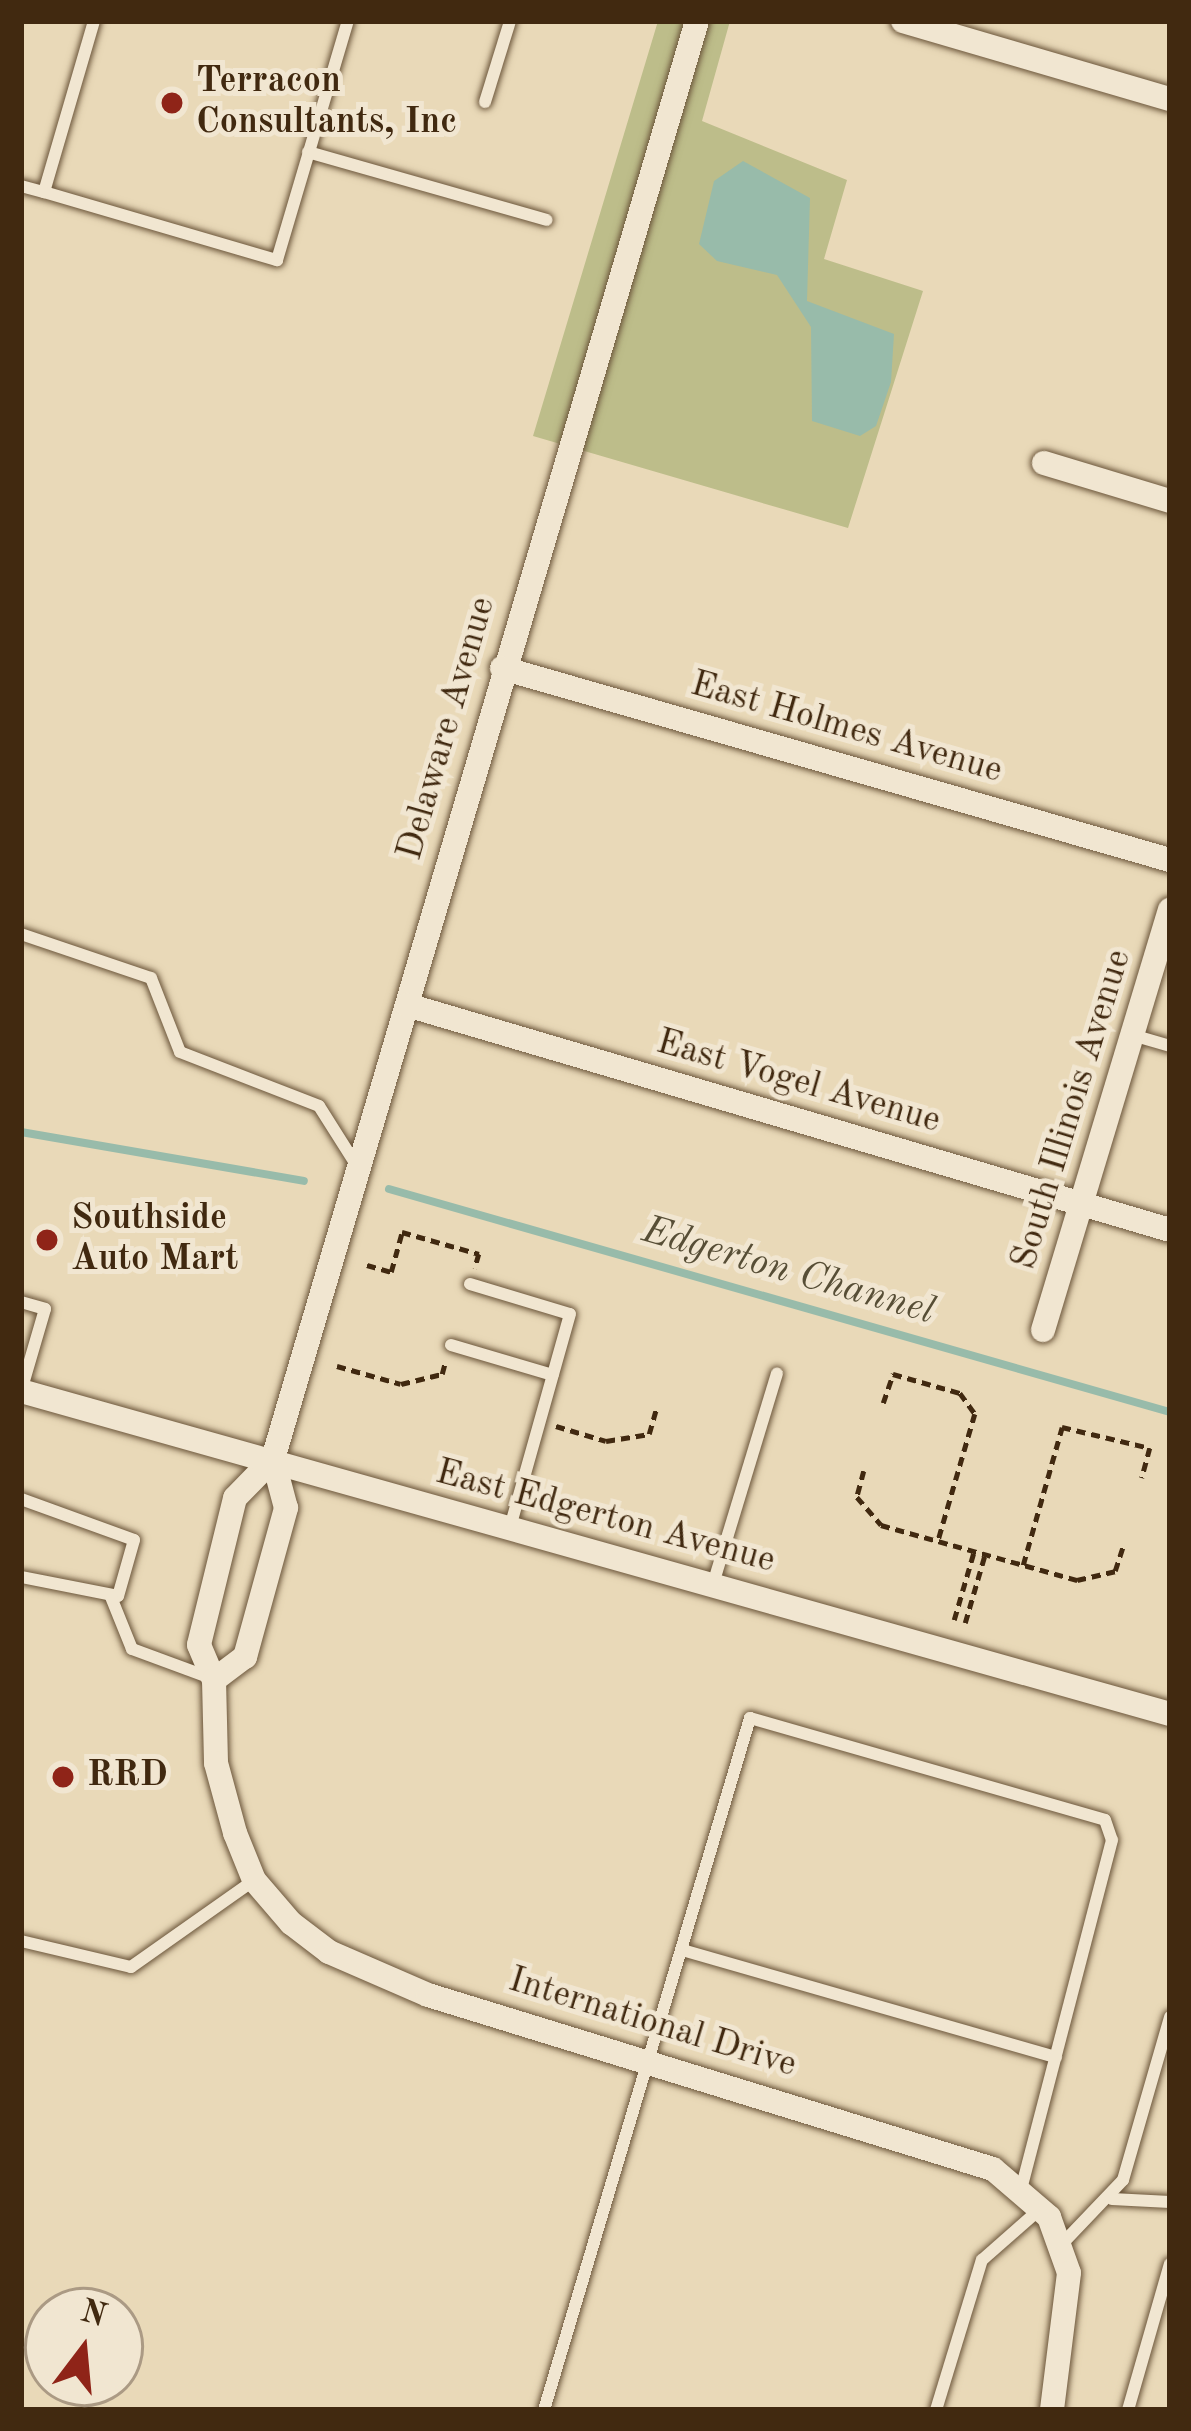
<!DOCTYPE html>
<html>
<head>
<meta charset="utf-8">
<style>
  body { margin:0 }
  #map { position:relative; width:1191px; height:2431px; overflow:hidden; background:#e9d9b8; font-family:"Old Standard TT",serif }
  div>[style] { position:absolute }
  .green>* { inset:0; background:#bdbd8a }
  .water>* { inset:0; background:#98bbaa }
  .stream>* { height:8px; margin:-4px; padding:0 4px; transform-origin:4px; border-radius:4px; background:#98bbaa }
  .path>* { height:4.5px; margin-top:-2.25px; transform-origin:0; background:repeating-linear-gradient(90deg,#412910 0 9px,transparent 0 15px) }
  .roads { filter:drop-shadow(0 0 3px #6b553a) drop-shadow(0 0 3px #6b553a) }
  .service>* { height:12px; margin:-6px; padding:0 6px; transform-origin:6px; border-radius:6px; background:#f1e6d1 }
  .minor>* { height:24px; margin:-12px; padding:0 12px; transform-origin:12px; border-radius:12px; background:#f1e6d1 }
  .dots>* { width:33px; height:33px; translate:-50% -50%; box-sizing:border-box; border:6px solid #f1e6d1; border-radius:50% }
  span { translate:-50% -50%; white-space:nowrap; text-align:center; line-height:1.15; -webkit-text-stroke:10px #f1e6d1; paint-order:stroke }
  .poi-label { font-size:36px; color:#412910; font-weight:700 }
  .left { translate:0 -50%; text-align:left }
  .street-label { font-size:36px; color:#412910 }
  .water-label { font-size:39px; color:#574e36; font-style:italic }
  .frame { position:absolute; inset:0; border:24px solid #412910; pointer-events:none }
  .north { position:absolute; left:24px; top:2287px; width:120px; height:120px; box-sizing:border-box; background:#f1e6d1; border:3px solid #ab9a84; border-radius:50%; rotate:16deg; font-size:33px; font-weight:700; line-height:48px; text-align:center; color:#412910 }
  .north::after { content:''; display:block; margin:auto; width:42px; height:54px; background:#8f2418; clip-path:polygon(50% 0,100% 100%,50% 72%,0 100%) }
</style>
</head>
<body>
<div id="map">
  <div class="green">
    <i style="clip-path:polygon(658px 21px,730px 21px,702px 121px,847px 180px,824px 259px,923px 291px,848px 528px,533px 436px)"></i>
  </div>
  <div class="water">
    <i style="clip-path:polygon(743px 161px,810px 198px,807px 301px,894px 334px,891px 382px,876px 426px,860px 436px,812px 421px,811px 327px,777px 275px,717px 261px,699px 244px,714px 181px)"></i>
  </div>
  <div class="stream">
    <i style="left:21px;top:1132px;width:287px;rotate:9.8deg"></i>
    <i style="left:389px;top:1189px;width:812px;rotate:15.94deg"></i>
  </div>
  <div class="path">
    <i style="left:367px;top:1265px;width:25px;rotate:16deg"></i>
    <i style="left:391px;top:1272px;width:41px;rotate:-74.6deg"></i>
    <i style="left:402px;top:1232px;width:80px;rotate:15.9deg"></i>
    <i style="left:479px;top:1254px;width:15px;rotate:106deg"></i>
    <i style="left:337px;top:1366px;width:66px;rotate:15.7deg"></i>
    <i style="left:401px;top:1384px;width:42px;rotate:-13.7deg"></i>
    <i style="left:442px;top:1374px;width:11px;rotate:-75deg"></i>
    <i style="left:883px;top:1403px;width:31px;rotate:-71deg"></i>
    <i style="left:893px;top:1374px;width:70px;rotate:15.8deg"></i>
    <i style="left:960px;top:1393px;width:26px;rotate:54deg"></i>
    <i style="left:975px;top:1414px;width:132px;rotate:106.2deg"></i>
    <i style="left:556px;top:1426px;width:52px;rotate:16.7deg"></i>
    <i style="left:606px;top:1441px;width:44px;rotate:-9.2deg"></i>
    <i style="left:649px;top:1434px;width:25px;rotate:-74deg"></i>
    <i style="left:864px;top:1471px;width:27px;rotate:105deg"></i>
    <i style="left:857px;top:1497px;width:37px;rotate:49deg"></i>
    <i style="left:881px;top:1525px;width:204px;rotate:15.7deg"></i>
    <i style="left:1077px;top:1580px;width:39px;rotate:-13deg"></i>
    <i style="left:1115px;top:1571px;width:29px;rotate:-72deg"></i>
    <i style="left:1023px;top:1565px;width:143px;rotate:-74.2deg"></i>
    <i style="left:1062px;top:1427px;width:90px;rotate:13.4deg"></i>
    <i style="left:1150px;top:1448px;width:31px;rotate:105deg"></i>
    <i style="left:954px;top:1620px;width:72px;rotate:-73.8deg"></i>
    <i style="left:965px;top:1623px;width:72px;rotate:-73.8deg"></i>
  </div>
  <div class="roads">
    <div class="service">
      <i style="left:94px;top:21px;width:178px;rotate:106.3deg"></i>
      <i style="left:44px;top:192px;width:243px;rotate:16.3deg"></i>
      <i style="left:277px;top:260px;width:249px;rotate:-73.5deg"></i>
      <i style="left:485px;top:102px;width:85px;rotate:-72.8deg"></i>
      <i style="left:308px;top:152px;width:248px;rotate:15.9deg"></i>
      <i style="left:21px;top:186px;width:24px;rotate:15deg"></i>
      <i style="left:21px;top:934px;width:137px;rotate:18.7deg"></i>
      <i style="left:151px;top:978px;width:79px;rotate:68.6deg"></i>
      <i style="left:180px;top:1052px;width:149px;rotate:21.2deg"></i>
      <i style="left:319px;top:1106px;width:67px;rotate:57.7deg"></i>
      <i style="left:1132px;top:1035px;width:40px;rotate:16deg"></i>
      <i style="left:470px;top:1284px;width:104px;rotate:16.7deg"></i>
      <i style="left:570px;top:1314px;width:222px;rotate:105.7deg"></i>
      <i style="left:21px;top:1302px;width:25px;rotate:16deg"></i>
      <i style="left:45px;top:1309px;width:85px;rotate:106.3deg"></i>
      <i style="left:451px;top:1345px;width:106px;rotate:16.4deg"></i>
      <i style="left:21px;top:1499px;width:120px;rotate:19.9deg"></i>
      <i style="left:134px;top:1540px;width:58px;rotate:105.9deg"></i>
      <i style="left:118px;top:1596px;width:99px;rotate:-168.9deg"></i>
      <i style="left:713px;top:1584px;width:220px;rotate:-73.1deg"></i>
      <i style="left:111px;top:1597px;width:56px;rotate:68deg"></i>
      <i style="left:132px;top:1649px;width:84px;rotate:20.2deg"></i>
      <i style="left:21px;top:1941px;width:113px;rotate:13.3deg"></i>
      <i style="left:131px;top:1967px;width:149px;rotate:-35.2deg"></i>
      <i style="left:682px;top:1950px;width:389px;rotate:16deg"></i>
      <i style="left:1112px;top:2199px;width:58px;rotate:3deg"></i>
      <i style="left:1061px;top:2245px;width:90px;rotate:-46.4deg"></i>
      <i style="left:1123px;top:2180px;width:170px;rotate:-73.9deg"></i>
      <i style="left:544px;top:2410px;width:722px;rotate:-73.42deg"></i>
      <i style="left:750px;top:1718px;width:369px;rotate:16deg"></i>
      <i style="left:1105px;top:1820px;width:21px;rotate:71deg"></i>
      <i style="left:1112px;top:1840px;width:361px;rotate:104.6deg"></i>
      <i style="left:936px;top:2410px;width:157px;rotate:-73deg"></i>
      <i style="left:982px;top:2260px;width:76px;rotate:-41.3deg"></i>
      <i style="left:1128px;top:2410px;width:152px;rotate:-74deg"></i>
    </div>
    <div class="minor">
      <i style="left:697px;top:21px;width:1499px;rotate:106.43deg"></i>
      <i style="left:273px;top:1459px;width:54px;rotate:134.3deg"></i>
      <i style="left:235px;top:1498px;width:151px;rotate:103.8deg"></i>
      <i style="left:199px;top:1645px;width:38px;rotate:67deg"></i>
      <i style="left:214px;top:1680px;width:83px;rotate:88.6deg"></i>
      <i style="left:216px;top:1763px;width:73px;rotate:74.8deg"></i>
      <i style="left:235px;top:1833px;width:51px;rotate:68deg"></i>
      <i style="left:254px;top:1880px;width:57px;rotate:49.3deg"></i>
      <i style="left:291px;top:1923px;width:48px;rotate:37.3deg"></i>
      <i style="left:329px;top:1952px;width:108px;rotate:23.5deg"></i>
      <i style="left:428px;top:1995px;width:591px;rotate:17.12deg"></i>
      <i style="left:993px;top:2169px;width:74px;rotate:40.6deg"></i>
      <i style="left:1049px;top:2217px;width:59px;rotate:70.3deg"></i>
      <i style="left:1069px;top:2273px;width:138px;rotate:97.1deg"></i>
      <i style="left:903px;top:21px;width:278px;rotate:16.3deg"></i>
      <i style="left:1044px;top:463px;width:132px;rotate:16.8deg"></i>
      <i style="left:502px;top:668px;width:695px;rotate:16.04deg"></i>
      <i style="left:407px;top:1005px;width:795px;rotate:16.43deg"></i>
      <i style="left:1043px;top:1330px;width:439px;rotate:-73.2deg"></i>
      <i style="left:21px;top:1391px;width:1194px;rotate:15.7deg"></i>
      <i style="left:214px;top:1680px;width:39px;rotate:-37deg"></i>
      <i style="left:245px;top:1657px;width:155px;rotate:-74.6deg"></i>
      <i style="left:286px;top:1508px;width:51px;rotate:-104.9deg"></i>
    </div>
  </div>
  <div class="dots">
    <i style="left:172px;top:103px;background:#8f2418"></i>
    <i style="left:47px;top:1240px;background:#8f2418"></i>
    <i style="left:63px;top:1777px;background:#8f2418"></i>
  </div>
  <div class="poi-label">
    <span class="left" style="left:196px;top:103px">Terracon<br>Consultants, Inc</span>
    <span class="left" style="left:71px;top:1240px">Southside<br>Auto Mart</span>
    <span class="left" style="left:87px;top:1777px">RRD</span>
  </div>
  <div class="street-label">
    <span style="left:448px;top:729px;rotate:-74deg">Delaware Avenue</span>
    <span style="left:846px;top:729px;rotate:16deg">East Holmes Avenue</span>
    <span style="left:798px;top:1083px;rotate:16deg">East Vogel Avenue</span>
    <span style="left:1073px;top:1110px;rotate:-73deg">South Illinois Avenue</span>
    <span style="left:605px;top:1518px;rotate:15deg">East Edgerton Avenue</span>
    <span style="left:652px;top:2024px;rotate:17deg">International Drive</span>
  </div>
  <div class="water-label">
    <span style="left:788px;top:1272px;rotate:16deg">Edgerton Channel</span>
  </div>
  <div class="frame"></div>
  <div class="north">N</div>
</div>
</body>
</html>
